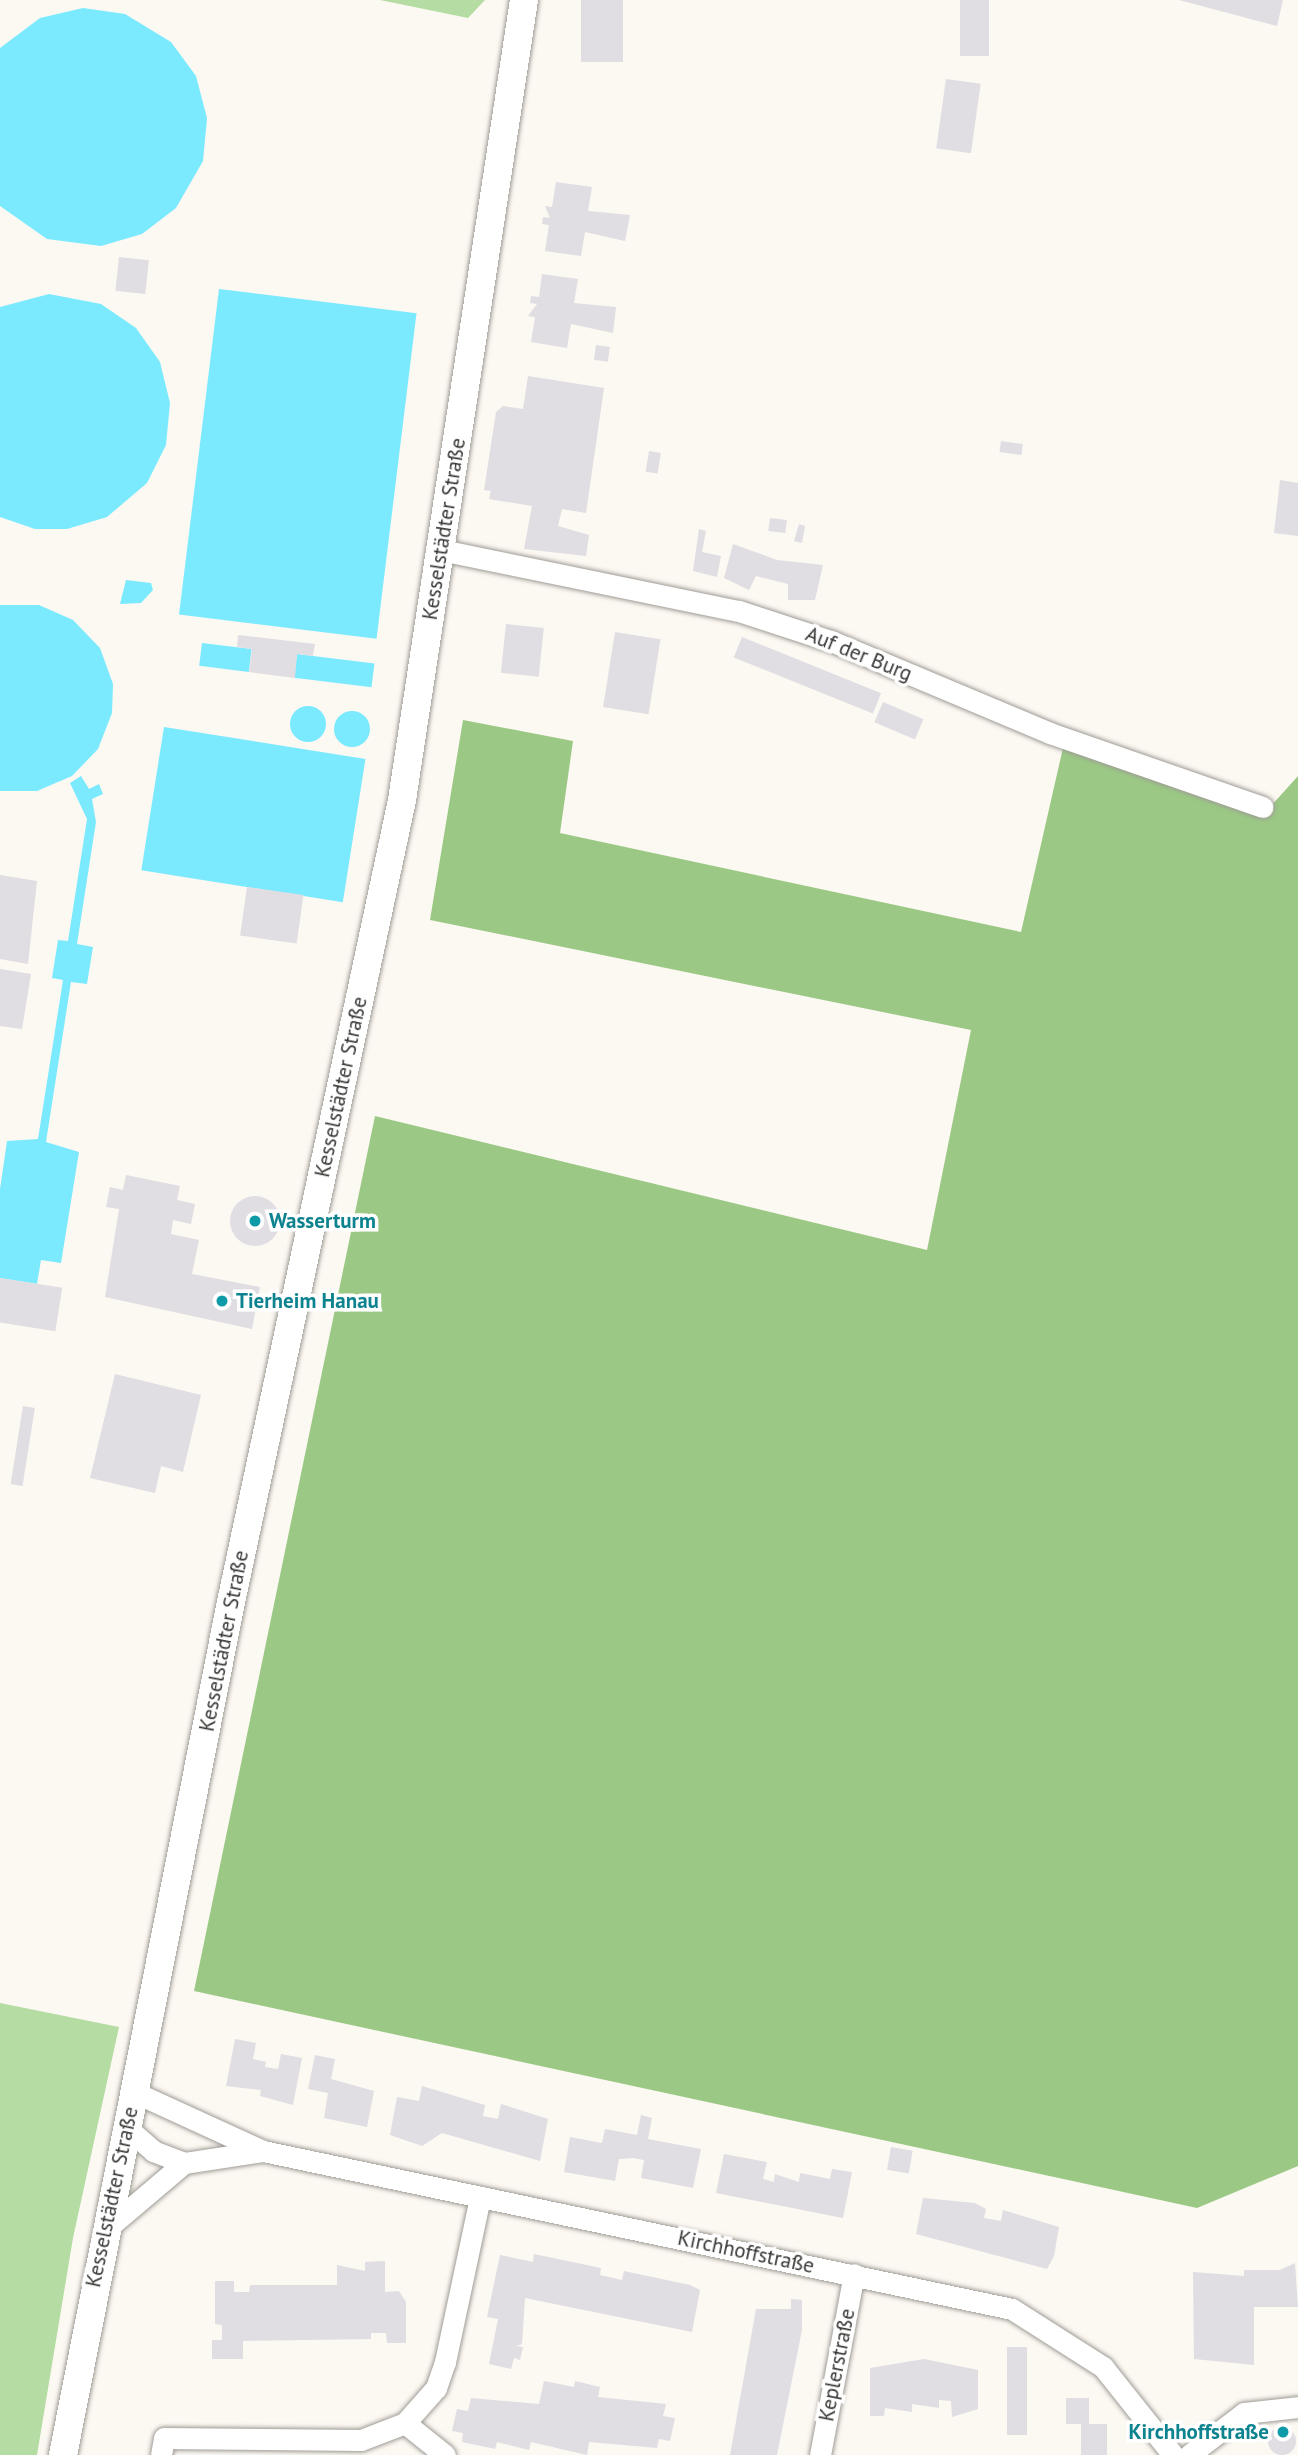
<!DOCTYPE html>
<html>
<head>
<meta charset="utf-8">
<style>
  body { margin:0 }
  #map { position:relative; width:1298px; height:2455px; overflow:hidden; background:#fcf8f2; font-family:"PT Sans",sans-serif }
  div>[style] { position:absolute }
  .green>* { inset:0; background:#b5dca3 }
  .forest>* { inset:0; background:#9bc985 }
  .water>* { inset:0; background:#7beafe; transform-origin:0 0 }
  .round { border-radius:50% }
  .building>* { inset:0; background:#e0dde3; transform-origin:0 0 }
  .roads { filter:drop-shadow(0 0 2px #9f9c96) drop-shadow(0 0 2px #9f9c96) }
  .minor>* { height:21px; margin:-10.5px; padding:0 10.5px; transform-origin:10.5px; border-radius:10.5px; background:#fff }
  .secondary>* { height:28px; margin:-14px; padding:0 14px; transform-origin:14px; border-radius:14px; background:#fff }
  .dots>* { width:19px; height:19px; translate:-50% -50%; box-sizing:border-box; border:4px solid #fff; border-radius:50% }
  span { translate:-50% -50%; white-space:nowrap; text-align:center; line-height:1.15; -webkit-text-stroke:7px #fff; paint-order:stroke }
  .street-label { font-size:21px; color:#373634 }
  .culture-label { font-size:21px; color:#0d838f; font-weight:700 }
  .left { translate:0 -50%; text-align:left }
  .right { translate:-100% -50%; text-align:right }
</style>
</head>
<body>
<div id="map">
  <div class="green">
    <i style="clip-path:polygon(380px 0,485px 0,468px 18px)"></i>
    <i style="clip-path:polygon(0 2003px,119px 2027px,73px 2238px,37px 2455px,0 2455px)"></i>
  </div>
  <div class="forest">
    <i style="clip-path:polygon(463px 720px,573px 741px,560px 833px,1021px 932px,1065px 739px,1269px 808px,1298px 776px,1298px 2166px,1197px 2208px,194px 1991px,375px 1116px,927px 1250px,971px 1030px,430px 920px)"></i>
  </div>
  <div class="water">
    <i style="clip-path:polygon(83px 8px,125px 14px,171px 42px,196px 76px,207px 118px,203px 161px,176px 208px,142px 234px,101px 246px,47px 239px,0 206px,0 48px,40px 18px)"></i>
    <i style="left:219px;top:289px;width:199px;height:328px;rotate:7deg"></i>
    <i style="clip-path:polygon(49px 294px,101px 304px,136px 328px,160px 362px,170px 403px,166px 445px,147px 483px,107px 517px,67px 529px,35px 529px,0 517px,0 307px)"></i>
    <i style="clip-path:polygon(126px 580px,151px 583px,153px 590px,141px 603px,120px 604px)"></i>
    <i style="clip-path:polygon(0 605px,39px 605px,73px 620px,100px 648px,113px 684px,112px 713px,98px 749px,72px 776px,37px 791px,0 791px)"></i>
    <i style="left:202px;top:643px;width:50px;height:23px;rotate:7deg"></i>
    <i style="left:297px;top:654px;width:78px;height:24px;rotate:7deg"></i>
    <i class="round" style="left:290px;top:706px;width:36px;height:36px"></i>
    <i class="round" style="left:334px;top:711px;width:36px;height:36px"></i>
    <i style="left:164px;top:727px;width:204px;height:145px;rotate:9deg"></i>
    <i style="clip-path:polygon(81px 776px,89px 789px,99px 784px,103px 794px,92px 799px,96px 822px,77px 944px,93px 947px,87px 984px,71px 982px,46px 1142px,79px 1152px,61px 1263px,41px 1260px,37px 1284px,0 1278px,0 1189px,7px 1141px,38px 1139px,63px 980px,52px 978px,58px 940px,68px 941px,87px 819px,70px 783px)"></i>
  </div>
  <div class="building">
    <i style="left:581px;top:0;width:42px;height:62px"></i>
    <i style="left:960px;top:0;width:29px;height:56px"></i>
    <i style="clip-path:polygon(1179px 0,1283px 0,1277px 26px)"></i>
    <i style="left:946px;top:79px;width:35px;height:70px;rotate:8deg"></i>
    <i style="clip-path:polygon(556px 182px,592px 187px,588px 211px,630px 215px,625px 241px,585px 232px,581px 256px,545px 251px,549px 225px,542px 224px,543px 217px,550px 218px,545px 206px,552px 207px)"></i>
    <i style="left:119px;top:257px;width:30px;height:34px;rotate:6deg"></i>
    <i style="clip-path:polygon(542px 274px,578px 279px,574px 303px,616px 307px,613px 333px,571px 324px,567px 348px,531px 342px,535px 317px,528px 316px,537px 304px,530px 303px,531px 296px,539px 297px)"></i>
    <i style="left:596px;top:345px;width:14px;height:15px;rotate:8deg"></i>
    <i style="clip-path:polygon(528px 376px,604px 388px,586px 513px,562px 509px,558px 526px,589px 535px,586px 556px,524px 549px,532px 506px,489px 499px,491px 491px,484px 490px,496px 412px,503px 406px,523px 409px)"></i>
    <i style="left:1001px;top:441px;width:22px;height:11px;rotate:8deg"></i>
    <i style="left:649px;top:451px;width:12px;height:21px;rotate:9deg"></i>
    <i style="clip-path:polygon(1280px 480px,1298px 483px,1298px 536px,1274px 533px)"></i>
    <i style="left:770px;top:518px;width:17px;height:13px;rotate:7deg"></i>
    <i style="clip-path:polygon(799px 524px,805px 526px,802px 543px,794px 541px)"></i>
    <i style="clip-path:polygon(699px 529px,706px 531px,702px 552px,721px 556px,717px 577px,693px 571px)"></i>
    <i style="clip-path:polygon(733px 544px,777px 560px,823px 565px,815px 600px,788px 600px,788px 584px,756px 576px,749px 590px,724px 578px)"></i>
    <i style="left:506px;top:624px;width:38px;height:49px;rotate:6deg"></i>
    <i style="left:615px;top:632px;width:46px;height:76px;rotate:9deg"></i>
    <i style="clip-path:polygon(238px 635px,315px 644px,313px 656px,297px 654px,295px 678px,249px 672px,252px 649px,237px 647px)"></i>
    <i style="left:742px;top:637px;width:150px;height:22px;rotate:22deg"></i>
    <i style="left:883px;top:702px;width:44px;height:22px;rotate:23deg"></i>
    <i style="clip-path:polygon(0 875px,37px 881px,28px 964px,0 959px)"></i>
    <i style="left:247px;top:887px;width:57px;height:49px;rotate:8deg"></i>
    <i style="clip-path:polygon(0 969px,31px 974px,22px 1029px,0 1026px)"></i>
    <i style="clip-path:polygon(126px 1175px,180px 1186px,177px 1200px,195px 1204px,191px 1224px,173px 1220px,171px 1234px,199px 1240px,192px 1274px,260px 1287px,252px 1329px,105px 1297px,119px 1209px,106px 1207px,110px 1187px,123px 1190px)"></i>
    <i class="round" style="left:230px;top:1196px;width:50px;height:50px"></i>
    <i style="left:0;top:1278px;width:63px;height:44px;rotate:9deg"></i>
    <i style="clip-path:polygon(115px 1374px,201px 1395px,183px 1472px,161px 1466px,155px 1493px,90px 1478px)"></i>
    <i style="left:23px;top:1406px;width:12px;height:79px;rotate:9deg"></i>
    <i style="clip-path:polygon(235px 2039px,256px 2043px,253px 2059px,266px 2062px,265px 2067px,278px 2069px,281px 2054px,302px 2058px,293px 2105px,260px 2096px,261px 2090px,226px 2086px)"></i>
    <i style="clip-path:polygon(315px 2055px,335px 2059px,331px 2079px,374px 2091px,367px 2127px,324px 2118px,328px 2093px,308px 2089px)"></i>
    <i style="clip-path:polygon(422px 2086px,485px 2105px,483px 2116px,498px 2119px,501px 2104px,548px 2119px,540px 2161px,442px 2133px,422px 2146px,390px 2135px,397px 2097px,419px 2101px)"></i>
    <i style="clip-path:polygon(641px 2115px,652px 2118px,648px 2139px,701px 2149px,693px 2188px,641px 2178px,644px 2160px,633px 2158px,619px 2159px,615px 2181px,564px 2172px,570px 2137px,602px 2143px,605px 2129px,637px 2135px)"></i>
    <i style="left:891px;top:2147px;width:22px;height:23px;rotate:10deg"></i>
    <i style="clip-path:polygon(724px 2154px,767px 2162px,763px 2179px,774px 2182px,775px 2174px,799px 2182px,800px 2173px,830px 2179px,832px 2169px,852px 2172px,843px 2218px,716px 2193px)"></i>
    <i style="clip-path:polygon(923px 2198px,975px 2203px,986px 2209px,984px 2218px,1001px 2221px,1003px 2210px,1059px 2227px,1054px 2256px,1047px 2269px,916px 2234px)"></i>
    <i style="clip-path:polygon(534px 2254px,601px 2268px,600px 2275px,622px 2280px,624px 2271px,690px 2285px,700px 2290px,692px 2332px,525px 2298px,522px 2344px,516px 2346px,523px 2347px,520px 2360px,514px 2358px,511px 2369px,489px 2364px,498px 2319px,487px 2317px,500px 2255px,533px 2262px)"></i>
    <i style="clip-path:polygon(385px 2261px,385px 2292px,399px 2291px,406px 2302px,406px 2343px,387px 2343px,386px 2333px,371px 2333px,371px 2339px,243px 2341px,243px 2359px,212px 2359px,212px 2340px,222px 2340px,222px 2325px,215px 2324px,215px 2281px,234px 2281px,234px 2292px,249px 2292px,250px 2285px,337px 2285px,337px 2265px,365px 2271px,365px 2262px)"></i>
    <i style="clip-path:polygon(1295px 2263px,1298px 2307px,1254px 2307px,1254px 2365px,1194px 2359px,1193px 2272px,1244px 2276px,1244px 2270px,1280px 2270px)"></i>
    <i style="clip-path:polygon(791px 2299px,802px 2300px,802px 2330px,777px 2455px,730px 2455px,756px 2309px,791px 2309px)"></i>
    <i style="left:1007px;top:2347px;width:20px;height:88px"></i>
    <i style="clip-path:polygon(924px 2359px,978px 2370px,978px 2409px,952px 2417px,951px 2401px,939px 2400px,939px 2408px,912px 2404px,912px 2412px,885px 2408px,884px 2416px,870px 2416px,870px 2368px)"></i>
    <i style="clip-path:polygon(544px 2381px,574px 2387px,575px 2381px,600px 2387px,598px 2397px,666px 2404px,663px 2416px,675px 2418px,670px 2441px,659px 2439px,657px 2448px,589px 2442px,587px 2455px,531px 2442px,529px 2450px,497px 2442px,495px 2449px,462px 2442px,463px 2433px,452px 2431px,457px 2409px,468px 2411px,471px 2398px,539px 2404px)"></i>
    <i style="clip-path:polygon(1066px 2398px,1089px 2398px,1089px 2424px,1107px 2424px,1107px 2455px,1081px 2455px,1081px 2424px,1066px 2424px)"></i>
    <i class="round" style="left:1268px;top:2427px;width:28px;height:28px"></i>
  </div>
  <div class="roads">
    <div class="minor">
      <i style="left:441px;top:550px;width:304px;rotate:11.6deg"></i>
      <i style="left:739px;top:611px;width:97px;rotate:18.1deg"></i>
      <i style="left:831px;top:641px;width:238px;rotate:22.8deg"></i>
      <i style="left:1050px;top:733px;width:225px;rotate:19.2deg"></i>
      <i style="left:134px;top:2092px;width:142px;rotate:24.6deg"></i>
      <i style="left:263px;top:2151px;width:765px;rotate:11.91deg"></i>
      <i style="left:1012px;top:2309px;width:108px;rotate:32.5deg"></i>
      <i style="left:1103px;top:2367px;width:112px;rotate:51.5deg"></i>
      <i style="left:127px;top:2128px;width:35px;rotate:41deg"></i>
      <i style="left:153px;top:2151px;width:33px;rotate:21deg"></i>
      <i style="left:105px;top:2230px;width:104px;rotate:-40.3deg"></i>
      <i style="left:184px;top:2163px;width:80px;rotate:-8.6deg"></i>
      <i style="left:405px;top:2423px;width:51px;rotate:38.7deg"></i>
      <i style="left:161px;top:2455px;width:17px;rotate:-80deg"></i>
      <i style="left:164px;top:2438px;width:197px;rotate:0.6deg"></i>
      <i style="left:361px;top:2440px;width:47px;rotate:-21.1deg"></i>
      <i style="left:405px;top:2423px;width:47px;rotate:-48.5deg"></i>
      <i style="left:436px;top:2388px;width:28px;rotate:-71deg"></i>
      <i style="left:445px;top:2362px;width:169px;rotate:-78deg"></i>
      <i style="left:820px;top:2455px;width:184px;rotate:-79.4deg"></i>
      <i style="left:1189px;top:2455px;width:69px;rotate:-37.4deg"></i>
      <i style="left:1244px;top:2413px;width:54px;rotate:-6.3deg"></i>
    </div>
    <div class="secondary">
      <i style="left:63px;top:2455px;width:869px;rotate:-78.86deg"></i>
      <i style="left:231px;top:1602px;width:820px;rotate:-77.96deg"></i>
      <i style="left:402px;top:800px;width:809px;rotate:-81.33deg"></i>
    </div>
  </div>
  <div class="dots">
    <i style="left:255px;top:1221px;background:#0f9aa8"></i>
    <i style="left:222px;top:1301px;background:#0f9aa8"></i>
    <i style="left:1283px;top:2432px;background:#0f9aa8"></i>
  </div>
  <div class="street-label">
    <span style="left:444px;top:529px;rotate:-81deg">Kesselstädter Straße</span>
    <span style="left:859px;top:654px;rotate:22deg">Auf der Burg</span>
    <span style="left:341px;top:1087px;rotate:-78deg">Kesselstädter Straße</span>
    <span style="left:224px;top:1641px;rotate:-79deg">Kesselstädter Straße</span>
    <span style="left:112px;top:2197px;rotate:-78deg">Kesselstädter Straße</span>
    <span style="left:746px;top:2252px;rotate:12deg">Kirchhoffstraße</span>
    <span style="left:837px;top:2365px;rotate:-79deg">Keplerstraße</span>
  </div>
  <div class="culture-label">
    <span class="left" style="left:269px;top:1221px">Wasserturm</span>
    <span class="left" style="left:236px;top:1301px">Tierheim Hanau</span>
    <span class="right" style="left:1269px;top:2432px">Kirchhoffstraße</span>
  </div>
</div>
</body>
</html>
